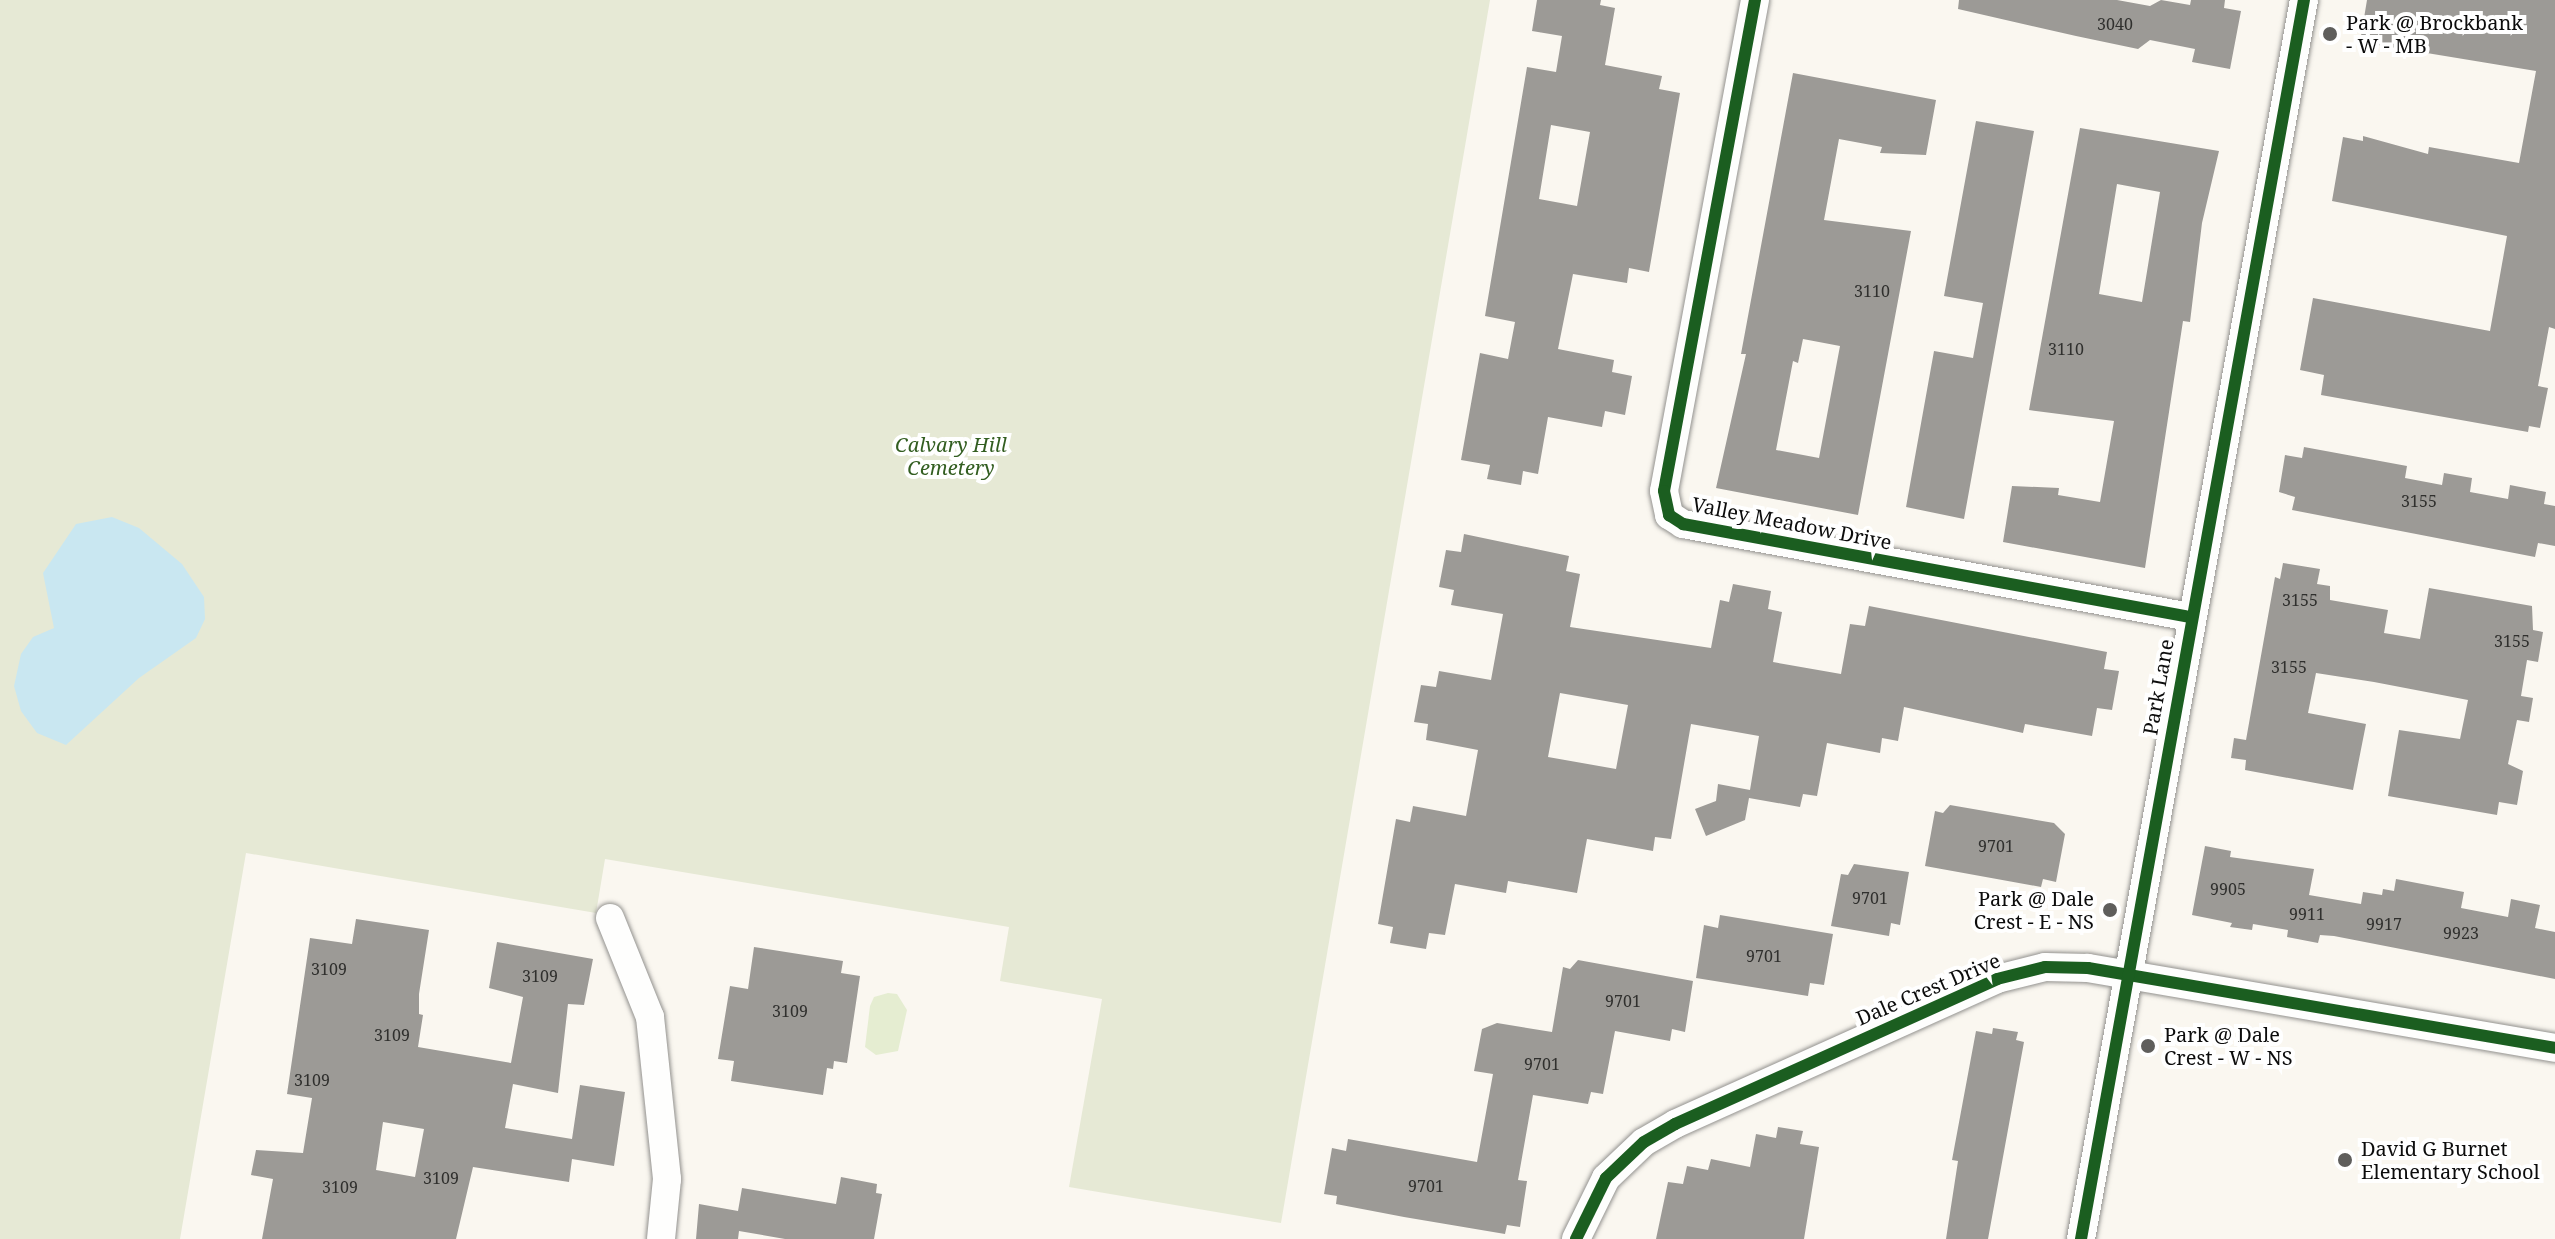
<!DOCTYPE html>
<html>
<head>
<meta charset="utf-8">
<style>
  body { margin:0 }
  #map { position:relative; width:2555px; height:1239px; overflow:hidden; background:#faf7f0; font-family:"Noto Serif",serif }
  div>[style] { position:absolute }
  .green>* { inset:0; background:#e5edd1 }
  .cemetery>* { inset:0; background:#e6e9d5 }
  .water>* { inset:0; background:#c9e7f1 }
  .building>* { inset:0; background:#9c9a96 }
  .roads { filter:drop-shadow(0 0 2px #93928f) drop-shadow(0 0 2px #93928f) }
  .minor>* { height:28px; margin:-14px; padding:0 14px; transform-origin:14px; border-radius:14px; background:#fefefd }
  .cycleway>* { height:12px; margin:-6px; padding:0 6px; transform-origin:6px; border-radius:6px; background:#1b5e20 }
  .dots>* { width:22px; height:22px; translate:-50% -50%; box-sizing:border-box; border:4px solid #fff; border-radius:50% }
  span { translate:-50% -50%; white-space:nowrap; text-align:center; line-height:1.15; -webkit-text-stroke:8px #fff; paint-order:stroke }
  .number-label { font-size:16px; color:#30302e }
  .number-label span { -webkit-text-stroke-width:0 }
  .poi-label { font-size:20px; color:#0c0c0c }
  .left { translate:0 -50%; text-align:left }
  .right { translate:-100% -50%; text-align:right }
  .park-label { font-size:20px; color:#335e21; font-style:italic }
  .street-label { font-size:20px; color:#0c0c0c }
</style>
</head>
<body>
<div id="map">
  <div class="green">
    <i style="clip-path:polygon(888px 993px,897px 994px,907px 1010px,898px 1051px,876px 1055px,865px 1047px,870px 1006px,874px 997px)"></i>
  </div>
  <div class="cemetery">
    <i style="clip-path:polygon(0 0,1490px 0,1281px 1223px,1069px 1187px,1102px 999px,1000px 981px,1009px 927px,605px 859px,596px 913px,246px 853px,180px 1239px,0 1239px)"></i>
  </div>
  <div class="water">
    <i style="clip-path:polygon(112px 517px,139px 528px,182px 564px,204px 597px,205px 619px,196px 638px,139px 678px,66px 745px,37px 733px,21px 711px,14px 686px,21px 654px,33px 637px,54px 628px,43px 573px,76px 524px)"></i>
  </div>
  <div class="building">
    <i style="clip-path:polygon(evenodd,1537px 0,1601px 0,1600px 5px,1615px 8px,1605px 65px,1662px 76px,1659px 89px,1680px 93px,1649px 272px,1629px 268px,1627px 283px,1573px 274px,1558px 349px,1614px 360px,1612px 372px,1632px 376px,1625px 415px,1605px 411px,1602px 427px,1548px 417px,1538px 474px,1523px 471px,1521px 485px,1487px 479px,1490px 465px,1461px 460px,1480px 353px,1508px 359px,1515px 322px,1485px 316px,1527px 67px,1556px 72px,1562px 36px,1532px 31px,1537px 0,1551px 125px,1590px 132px,1577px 206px,1539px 199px,1551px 125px)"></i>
    <i style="clip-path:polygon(1959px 0,2117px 0,2150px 6px,2161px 0,2190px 5px,2191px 0,2225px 0,2224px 8px,2241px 11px,2230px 69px,2192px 62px,2195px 49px,2150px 40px,2138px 49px,2076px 36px,1958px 9px)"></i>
    <i style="clip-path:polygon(2367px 0,2555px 0,2555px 329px,2549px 327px,2538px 386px,2548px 388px,2540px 428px,2529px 426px,2528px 432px,2321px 395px,2324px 375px,2300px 370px,2313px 298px,2490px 331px,2507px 236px,2332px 201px,2343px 137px,2363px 141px,2363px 136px,2428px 154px,2429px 147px,2519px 163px,2536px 71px,2360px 42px)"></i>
    <i style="clip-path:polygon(evenodd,1793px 73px,1936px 100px,1926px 155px,1880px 153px,1882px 147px,1839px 139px,1824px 220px,1911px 231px,1858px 515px,1716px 488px,1746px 354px,1741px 354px,1793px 73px,1803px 339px,1840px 346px,1819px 458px,1776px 450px,1793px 361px,1798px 363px,1803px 339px)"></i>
    <i style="clip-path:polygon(1976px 121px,2034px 131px,1964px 519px,1906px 507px,1934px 351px,1973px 358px,1983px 303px,1944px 296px)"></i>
    <i style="clip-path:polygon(evenodd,2080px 128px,2219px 151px,2202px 223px,2190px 322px,2183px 321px,2145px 568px,2003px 542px,2012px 486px,2059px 488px,2058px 495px,2100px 502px,2114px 421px,2029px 410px,2080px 128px,2117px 184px,2160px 192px,2142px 302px,2099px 294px,2117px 184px)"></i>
    <i style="clip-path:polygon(2304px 447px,2407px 466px,2405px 478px,2442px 485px,2444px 473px,2472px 478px,2470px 492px,2508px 499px,2510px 485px,2546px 492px,2544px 504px,2555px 506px,2555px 546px,2538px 543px,2535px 557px,2292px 510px,2295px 497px,2279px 492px,2285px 455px,2302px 458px)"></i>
    <i style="clip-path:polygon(evenodd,1464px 534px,1569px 556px,1566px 571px,1580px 574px,1570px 627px,1711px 648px,1720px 600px,1729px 602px,1733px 584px,1771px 591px,1768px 609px,1782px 612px,1773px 662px,1841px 674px,1850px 624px,1865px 626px,1869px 606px,2107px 652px,2104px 669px,2119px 671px,2112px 710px,2097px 708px,2092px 736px,2025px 724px,2023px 733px,1904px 707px,1898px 741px,1882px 738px,1880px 753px,1827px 743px,1817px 796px,1803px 794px,1800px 807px,1749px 798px,1745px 820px,1706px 836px,1695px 809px,1716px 801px,1718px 784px,1750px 790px,1759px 736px,1691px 724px,1671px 839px,1655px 837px,1653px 851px,1587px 839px,1577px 893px,1508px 881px,1506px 893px,1455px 884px,1445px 935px,1429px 933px,1426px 949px,1390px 943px,1393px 927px,1378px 924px,1396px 819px,1410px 822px,1413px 806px,1466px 816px,1478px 750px,1426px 740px,1428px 724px,1414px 722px,1421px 685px,1436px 687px,1439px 671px,1491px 680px,1503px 614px,1451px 605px,1454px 590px,1439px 587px,1446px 550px,1461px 552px,1464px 534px,1560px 693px,1628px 705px,1616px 769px,1548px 757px,1560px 693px)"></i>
    <i style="clip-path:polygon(2283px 563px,2320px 569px,2317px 584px,2330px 586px,2330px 600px,2388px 610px,2384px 633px,2420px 639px,2429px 588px,2532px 606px,2533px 630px,2543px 632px,2538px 662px,2527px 660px,2521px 696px,2533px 698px,2529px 722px,2517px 720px,2508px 764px,2523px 771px,2517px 805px,2499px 802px,2497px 815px,2388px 796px,2399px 730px,2460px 739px,2468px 700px,2374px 682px,2316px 673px,2308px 713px,2366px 724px,2353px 790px,2245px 770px,2246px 760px,2231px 758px,2234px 738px,2246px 740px,2275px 577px,2280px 579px)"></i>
    <i style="clip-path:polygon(1950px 805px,2054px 823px,2065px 834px,2056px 882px,2043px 879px,2041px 887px,1925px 866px,1935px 811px,1943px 813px)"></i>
    <i style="clip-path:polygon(2205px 846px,2231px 851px,2230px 857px,2314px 869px,2309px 895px,2361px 904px,2363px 892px,2382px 895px,2383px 889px,2394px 891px,2396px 879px,2464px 892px,2461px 908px,2508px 917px,2511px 899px,2540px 905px,2535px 928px,2555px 932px,2555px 979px,2334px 936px,2320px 935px,2318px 943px,2287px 937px,2288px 930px,2253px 924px,2252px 930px,2230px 927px,2232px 923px,2192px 915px)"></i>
    <i style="clip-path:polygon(1854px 864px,1909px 872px,1900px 925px,1891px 923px,1889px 936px,1831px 926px,1841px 874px,1848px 875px)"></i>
    <i style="clip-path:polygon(1720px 915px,1833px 934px,1824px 985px,1810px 983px,1808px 996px,1696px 978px,1704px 925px,1718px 928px)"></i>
    <i style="clip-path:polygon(evenodd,356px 919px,429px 930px,419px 994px,419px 1014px,423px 1015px,418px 1047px,511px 1063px,523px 997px,489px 988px,497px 942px,593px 959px,584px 1005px,568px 1004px,558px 1093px,513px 1084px,505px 1128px,572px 1139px,580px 1085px,625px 1092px,614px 1166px,572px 1159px,569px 1182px,473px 1167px,456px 1239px,262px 1239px,273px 1179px,251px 1175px,256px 1150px,303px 1153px,312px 1098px,287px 1094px,310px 938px,352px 944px,356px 919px,383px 1122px,424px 1129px,415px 1177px,376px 1170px,383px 1122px)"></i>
    <i style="clip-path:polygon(754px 947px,843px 961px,841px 973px,860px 976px,847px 1063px,834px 1061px,833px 1069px,827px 1068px,823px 1095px,731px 1081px,734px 1061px,718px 1059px,730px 986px,748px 989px)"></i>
    <i style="clip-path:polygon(1578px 960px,1693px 981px,1685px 1032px,1672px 1029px,1670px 1041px,1615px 1031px,1603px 1094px,1591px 1092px,1588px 1104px,1533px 1095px,1518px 1180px,1527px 1181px,1520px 1227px,1507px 1225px,1505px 1234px,1404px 1217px,1336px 1204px,1337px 1196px,1324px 1194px,1332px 1148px,1346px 1151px,1348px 1139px,1477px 1162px,1493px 1074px,1474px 1071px,1482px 1029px,1497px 1023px,1552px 1032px,1563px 967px,1570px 969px)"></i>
    <i style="clip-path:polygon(1993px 1028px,2018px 1032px,2016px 1040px,2024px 1042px,1988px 1239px,1946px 1239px,1958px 1161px,1952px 1160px,1976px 1031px,1992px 1034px)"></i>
    <i style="clip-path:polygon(1778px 1127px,1803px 1131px,1800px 1144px,1819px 1147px,1804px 1239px,1656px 1239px,1668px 1182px,1683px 1184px,1687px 1166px,1708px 1170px,1711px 1159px,1750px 1167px,1756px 1134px,1776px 1138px)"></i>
    <i style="clip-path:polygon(841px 1177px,877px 1184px,876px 1193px,882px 1194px,874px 1239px,785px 1239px,739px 1231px,738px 1239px,696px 1239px,699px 1204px,738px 1211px,742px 1188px,836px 1204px)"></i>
  </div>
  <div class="roads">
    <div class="minor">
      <i style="left:1755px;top:0;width:499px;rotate:100.5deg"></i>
      <i style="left:1664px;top:491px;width:25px;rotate:78deg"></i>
      <i style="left:1669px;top:515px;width:17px;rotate:33deg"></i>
      <i style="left:1683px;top:524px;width:515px;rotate:10.39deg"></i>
      <i style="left:610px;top:918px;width:107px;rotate:68deg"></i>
      <i style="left:650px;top:1017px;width:163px;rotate:84deg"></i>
      <i style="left:667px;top:1179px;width:60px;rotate:95.7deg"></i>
      <i style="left:1576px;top:1239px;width:68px;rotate:-63.8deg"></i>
      <i style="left:1606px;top:1178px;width:52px;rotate:-43.5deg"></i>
      <i style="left:1644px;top:1142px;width:36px;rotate:-30deg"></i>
      <i style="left:1675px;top:1124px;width:353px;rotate:-24.2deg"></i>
      <i style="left:1997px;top:979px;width:49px;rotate:-14deg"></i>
      <i style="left:2045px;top:967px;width:43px;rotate:1.3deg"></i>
      <i style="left:2088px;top:968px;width:474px;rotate:9.7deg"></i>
      <i style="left:2081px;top:1239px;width:1259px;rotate:-79.8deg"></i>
    </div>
  </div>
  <div class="cycleway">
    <i style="left:1755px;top:0;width:499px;rotate:100.5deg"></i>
    <i style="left:1664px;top:491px;width:25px;rotate:78deg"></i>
    <i style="left:1669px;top:515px;width:17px;rotate:33deg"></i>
    <i style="left:1683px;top:524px;width:515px;rotate:10.39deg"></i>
    <i style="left:1576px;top:1239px;width:68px;rotate:-63.8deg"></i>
    <i style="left:1606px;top:1178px;width:52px;rotate:-43.5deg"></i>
    <i style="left:1644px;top:1142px;width:36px;rotate:-30deg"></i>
    <i style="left:1675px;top:1124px;width:353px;rotate:-24.2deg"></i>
    <i style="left:1997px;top:979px;width:49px;rotate:-14deg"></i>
    <i style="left:2045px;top:967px;width:43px;rotate:1.3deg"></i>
    <i style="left:2088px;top:968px;width:474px;rotate:9.7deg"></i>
    <i style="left:2081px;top:1239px;width:1259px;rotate:-79.8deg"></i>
  </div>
  <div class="dots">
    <i style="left:2330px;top:34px;background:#5f5e5c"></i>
    <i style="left:2110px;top:910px;background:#5f5e5c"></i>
    <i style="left:2148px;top:1046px;background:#5f5e5c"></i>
    <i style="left:2345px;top:1160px;background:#5f5e5c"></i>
  </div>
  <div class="number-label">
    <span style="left:2115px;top:24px">3040</span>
    <span style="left:1872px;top:291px">3110</span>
    <span style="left:2066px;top:349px">3110</span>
    <span style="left:2419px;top:501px">3155</span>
    <span style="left:2300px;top:600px">3155</span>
    <span style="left:2512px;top:641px">3155</span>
    <span style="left:2289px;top:667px">3155</span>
    <span style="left:1996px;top:846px">9701</span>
    <span style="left:2228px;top:889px">9905</span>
    <span style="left:1870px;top:898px">9701</span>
    <span style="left:2307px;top:914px">9911</span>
    <span style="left:2384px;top:924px">9917</span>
    <span style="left:2461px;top:933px">9923</span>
    <span style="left:1764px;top:956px">9701</span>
    <span style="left:329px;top:969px">3109</span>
    <span style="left:540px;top:976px">3109</span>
    <span style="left:1623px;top:1001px">9701</span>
    <span style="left:790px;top:1011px">3109</span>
    <span style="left:392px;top:1035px">3109</span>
    <span style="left:1542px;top:1064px">9701</span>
    <span style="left:312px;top:1080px">3109</span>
    <span style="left:441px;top:1178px">3109</span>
    <span style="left:1426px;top:1186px">9701</span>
    <span style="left:340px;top:1187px">3109</span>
  </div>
  <div class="poi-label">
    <span class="left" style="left:2346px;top:34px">Park @ Brockbank<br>- W - MB</span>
    <span class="right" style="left:2094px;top:910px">Park @ Dale<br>Crest - E - NS</span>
    <span class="left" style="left:2164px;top:1046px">Park @ Dale<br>Crest - W - NS</span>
    <span class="left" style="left:2361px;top:1160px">David G Burnet<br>Elementary School</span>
  </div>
  <div class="park-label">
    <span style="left:951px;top:456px">Calvary Hill<br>Cemetery</span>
  </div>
  <div class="street-label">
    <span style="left:1792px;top:523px;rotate:11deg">Valley Meadow Drive</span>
    <span style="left:2158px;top:687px;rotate:-80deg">Park Lane</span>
    <span style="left:1928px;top:989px;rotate:-23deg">Dale Crest Drive</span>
  </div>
</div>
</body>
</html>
